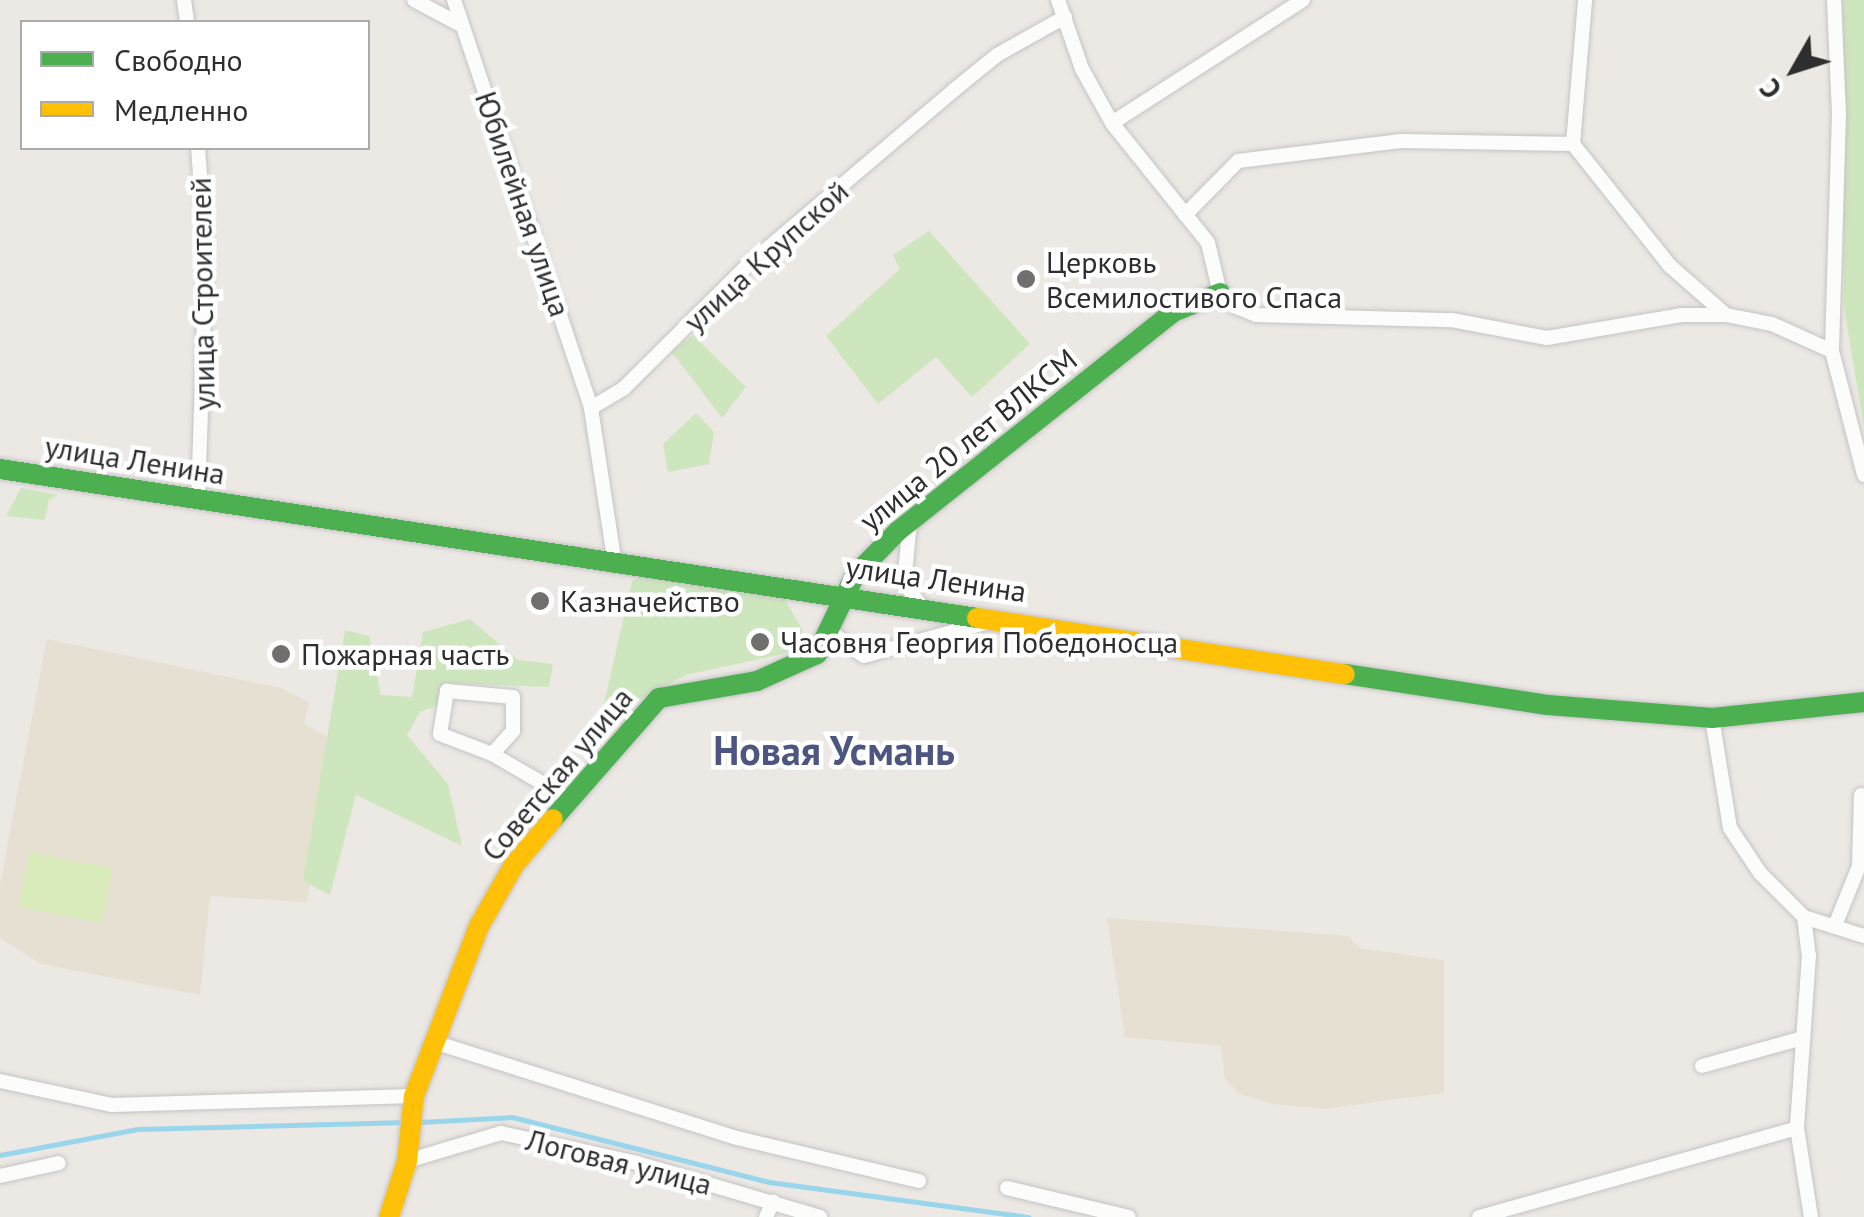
<!DOCTYPE html>
<html>
<head>
<meta charset="utf-8">
<style>
  body { margin:0 }
  #map { position:relative; width:1864px; height:1217px; overflow:hidden; background:#ece8e4; font-family:"PT Sans",sans-serif }
  div>[style] { position:absolute }
  .education>* { inset:0; background:#e6e0d3 }
  .green>* { inset:0; background:#cee6be }
  .pitch>* { inset:0; background:#d9eabb; transform-origin:0 0 }
  .stream>* { height:5px; margin:-2.5px; padding:0 2.5px; transform-origin:2.5px; border-radius:2.5px; background:#99d6ec }
  .roads { filter:drop-shadow(0 0 2px #c5c4c5) drop-shadow(0 0 2px #c5c4c5) }
  .street>* { height:14px; margin:-7px; padding:0 7px; transform-origin:7px; border-radius:7px; background:#fcfcfb }
  .fast>* { height:20px; margin:-10px; padding:0 10px; transform-origin:10px; border-radius:10px; background:#4caf50 }
  .slow>* { height:20px; margin:-10px; padding:0 10px; transform-origin:10px; border-radius:10px; background:#ffc107 }
  .dots>* { width:28px; height:28px; translate:-50% -50%; box-sizing:border-box; border:5px solid #fff; border-radius:50% }
  span { translate:-50% -50%; white-space:nowrap; text-align:center; line-height:1.15; -webkit-text-stroke:9px #fff; paint-order:stroke }
  .street-label { font-size:30px; color:#2e2e2e }
  .poi-label { font-size:30px; color:#2e2e2e }
  .left { translate:0 -50%; text-align:left }
  .district-label { font-size:40px; color:#4d5680; font-weight:700 }
  .legend { position:absolute; left:20px; top:20px; width:350px; height:130px; box-sizing:border-box; background:#fff; border:2px solid #ababab; margin:0; padding:12px 18px; list-style:none; font-size:30px; color:#2e2e2e }
  .legend li { display:flex; align-items:center; gap:20px; height:50px }
  .legend b { width:50px; border:2px solid #ababab }
  .north { position:absolute; left:1744px; top:20px; width:100px; height:100px; -webkit-text-stroke:8px #fff; paint-order:stroke; rotate:231deg; font-size:28px; font-weight:700; line-height:40px; text-align:center; color:#2e2e2e }
  .north::after { content:''; display:block; margin:auto; width:35px; height:45px; background:#2e2e2e; clip-path:polygon(50% 0,100% 100%,50% 72%,0 100%) }
</style>
</head>
<body>
<div id="map">
  <div class="education">
    <i style="clip-path:polygon(47px 639px,281px 688px,309px 702px,304px 724px,347px 747px,306px 902px,210px 896px,200px 995px,41px 964px,0 938px,0 884px)"></i>
    <i style="clip-path:polygon(1107px 918px,1348px 936px,1360px 948px,1444px 960px,1444px 1093px,1323px 1109px,1274px 1104px,1240px 1094px,1225px 1079px,1221px 1046px,1125px 1037px)"></i>
  </div>
  <div class="green">
    <i style="clip-path:polygon(1843px 0,1864px 0,1864px 427px,1844px 308px)"></i>
    <i style="clip-path:polygon(929px 231px,1030px 344px,972px 397px,936px 357px,878px 404px,826px 336px,900px 269px,893px 255px)"></i>
    <i style="clip-path:polygon(693px 335px,746px 387px,722px 418px,671px 351px)"></i>
    <i style="clip-path:polygon(696px 413px,714px 432px,709px 464px,668px 472px,663px 444px)"></i>
    <i style="clip-path:polygon(21px 488px,58px 495px,49px 500px,45px 520px,6px 516px)"></i>
    <i style="clip-path:polygon(641px 576px,784px 598px,803px 631px,787px 653px,686px 675px,600px 721px,632px 581px)"></i>
    <i style="clip-path:polygon(470px 619px,518px 660px,553px 664px,549px 687px,445px 683px,437px 706px,420px 712px,407px 735px,448px 784px,462px 846px,356px 795px,330px 895px,303px 881px,345px 630px,369px 636px,381px 695px,412px 697px,423px 632px)"></i>
  </div>
  <div class="pitch">
    <i style="left:29px;top:852px;width:85px;height:56px;rotate:11deg"></i>
  </div>
  <div class="stream">
    <i style="left:420px;top:1122px;width:92px;rotate:-3.1deg"></i>
    <i style="left:512px;top:1117px;width:265px;rotate:14.2deg"></i>
    <i style="left:769px;top:1182px;width:262px;rotate:7.7deg"></i>
    <i style="left:0;top:1155px;width:140px;rotate:-10.7deg"></i>
    <i style="left:138px;top:1129px;width:260px;rotate:-1.5deg"></i>
  </div>
  <div class="roads">
    <div class="street">
      <i style="left:184px;top:0;width:22px;rotate:82deg"></i>
      <i style="left:414px;top:0;width:51px;rotate:28.1deg"></i>
      <i style="left:454px;top:0;width:430px;rotate:71.4deg"></i>
      <i style="left:591px;top:408px;width:153px;rotate:81.3deg"></i>
      <i style="left:1058px;top:0;width:73px;rotate:70.8deg"></i>
      <i style="left:1082px;top:69px;width:62px;rotate:60.9deg"></i>
      <i style="left:1112px;top:123px;width:154px;rotate:51.3deg"></i>
      <i style="left:1208px;top:243px;width:51px;rotate:76.5deg"></i>
      <i style="left:1220px;top:293px;width:19px;rotate:43deg"></i>
      <i style="left:1234px;top:306px;width:24px;rotate:22deg"></i>
      <i style="left:1256px;top:315px;width:196px;rotate:1.5deg"></i>
      <i style="left:1452px;top:320px;width:97px;rotate:10.7deg"></i>
      <i style="left:1547px;top:338px;width:136px;rotate:-9.7deg"></i>
      <i style="left:1681px;top:315px;width:45px"></i>
      <i style="left:1726px;top:315px;width:47px;rotate:11.1deg"></i>
      <i style="left:1772px;top:324px;width:66px;rotate:24.2deg"></i>
      <i style="left:1834px;top:0;width:113px;rotate:87.5deg"></i>
      <i style="left:1839px;top:113px;width:238px;rotate:91.7deg"></i>
      <i style="left:1832px;top:351px;width:128px;rotate:75.5deg"></i>
      <i style="left:1112px;top:123px;width:227px;rotate:-32.8deg"></i>
      <i style="left:1573px;top:144px;width:144px;rotate:-85.2deg"></i>
      <i style="left:1185px;top:215px;width:76px;rotate:-45.5deg"></i>
      <i style="left:1238px;top:161px;width:164px;rotate:-7deg"></i>
      <i style="left:1401px;top:141px;width:172px;rotate:1deg"></i>
      <i style="left:1573px;top:144px;width:156px;rotate:51.5deg"></i>
      <i style="left:1670px;top:266px;width:74px;rotate:41.2deg"></i>
      <i style="left:591px;top:408px;width:39px;rotate:-31deg"></i>
      <i style="left:624px;top:388px;width:176px;rotate:-44.8deg"></i>
      <i style="left:749px;top:264px;width:269px;rotate:-40.3deg"></i>
      <i style="left:954px;top:90px;width:55px;rotate:-39.1deg"></i>
      <i style="left:997px;top:55px;width:78px;rotate:-29.2deg"></i>
      <i style="left:198px;top:500px;width:244px;rotate:-88.1deg"></i>
      <i style="left:206px;top:256px;width:108px;rotate:-94.2deg"></i>
      <i style="left:910px;top:522px;width:61px;rotate:95.6deg"></i>
      <i style="left:904px;top:583px;width:30px;rotate:53deg"></i>
      <i style="left:832px;top:633px;width:39px;rotate:36deg"></i>
      <i style="left:864px;top:656px;width:133px;rotate:-15.3deg"></i>
      <i style="left:1712px;top:718px;width:111px;rotate:80.7deg"></i>
      <i style="left:1730px;top:828px;width:54px;rotate:56.3deg"></i>
      <i style="left:1760px;top:873px;width:62px;rotate:45deg"></i>
      <i style="left:1804px;top:917px;width:38px;rotate:83deg"></i>
      <i style="left:1809px;top:955px;width:173px;rotate:94deg"></i>
      <i style="left:1797px;top:1128px;width:90px;rotate:81.1deg"></i>
      <i style="left:492px;top:754px;width:56px;rotate:-159deg"></i>
      <i style="left:440px;top:734px;width:44px;rotate:-80.8deg"></i>
      <i style="left:447px;top:691px;width:66px;rotate:5.2deg"></i>
      <i style="left:513px;top:697px;width:34px;rotate:90deg"></i>
      <i style="left:513px;top:731px;width:31px;rotate:132deg"></i>
      <i style="left:492px;top:754px;width:88px;rotate:30.1deg"></i>
      <i style="left:1804px;top:917px;width:63px;rotate:17.6deg"></i>
      <i style="left:1836px;top:923px;width:61px;rotate:-68deg"></i>
      <i style="left:1859px;top:866px;width:71px;rotate:-88.4deg"></i>
      <i style="left:434px;top:1042px;width:318px;rotate:17.6deg"></i>
      <i style="left:737px;top:1138px;width:187px;rotate:13.3deg"></i>
      <i style="left:1702px;top:1066px;width:105px;rotate:-15.5deg"></i>
      <i style="left:0;top:1081px;width:115px;rotate:12.1deg"></i>
      <i style="left:112px;top:1105px;width:302px;rotate:-1.7deg"></i>
      <i style="left:407px;top:1161px;width:98px;rotate:-16.6deg"></i>
      <i style="left:501px;top:1133px;width:139px;rotate:12.4deg"></i>
      <i style="left:637px;top:1163px;width:191px;rotate:16.4deg"></i>
      <i style="left:0;top:1176px;width:60px;rotate:-12.4deg"></i>
      <i style="left:1007px;top:1188px;width:125px;rotate:13.4deg"></i>
      <i style="left:766px;top:1217px;width:17px;rotate:-66deg"></i>
      <i style="left:1479px;top:1217px;width:330px;rotate:-15.6deg"></i>
    </div>
    <div class="fast">
      <i style="left:0;top:469px;width:988px;rotate:8.67deg"></i>
      <i style="left:1345px;top:674px;width:205px;rotate:8.7deg"></i>
      <i style="left:1548px;top:705px;width:165px;rotate:4.5deg"></i>
      <i style="left:1712px;top:718px;width:153px;rotate:-6deg"></i>
      <i style="left:553px;top:819px;width:161px;rotate:-48.8deg"></i>
      <i style="left:659px;top:698px;width:99px;rotate:-9.8deg"></i>
      <i style="left:757px;top:681px;width:66px;rotate:-24.2deg"></i>
      <i style="left:817px;top:654px;width:88px;rotate:-64.3deg"></i>
      <i style="left:855px;top:575px;width:62px;rotate:-45.7deg"></i>
      <i style="left:898px;top:531px;width:352px;rotate:-38.5deg"></i>
      <i style="left:1173px;top:312px;width:51px;rotate:-22deg"></i>
    </div>
    <div class="slow">
      <i style="left:977px;top:618px;width:372px;rotate:8.7deg"></i>
      <i style="left:389px;top:1217px;width:59px;rotate:-72.2deg"></i>
      <i style="left:407px;top:1161px;width:65px;rotate:-83.9deg"></i>
      <i style="left:414px;top:1096px;width:182px;rotate:-69.1deg"></i>
      <i style="left:479px;top:926px;width:70px;rotate:-60.2deg"></i>
      <i style="left:514px;top:865px;width:60px;rotate:-49.7deg"></i>
    </div>
  </div>
  <div class="dots">
    <i style="left:1026px;top:279px;background:#706f6e"></i>
    <i style="left:540px;top:601px;background:#706f6e"></i>
    <i style="left:760px;top:642px;background:#706f6e"></i>
    <i style="left:281px;top:654px;background:#706f6e"></i>
  </div>
  <div class="street-label">
    <span style="left:523px;top:204px;rotate:71deg">Юбилейная улица</span>
    <span style="left:766px;top:256px;rotate:-42deg">улица Крупской</span>
    <span style="left:202px;top:294px;rotate:-91deg">улица Строителей</span>
    <span style="left:968px;top:440px;rotate:-39deg">улица 20 лет ВЛКСМ</span>
    <span style="left:135px;top:460px;rotate:9deg">улица Ленина</span>
    <span style="left:936px;top:579px;rotate:8deg">улица Ленина</span>
    <span style="left:557px;top:774px;rotate:-50deg">Советская улица</span>
    <span style="left:619px;top:1162px;rotate:14deg">Логовая улица</span>
  </div>
  <div class="poi-label">
    <span class="left" style="left:1046px;top:279px">Церковь<br>Всемилостивого Спаса</span>
    <span class="left" style="left:560px;top:601px">Казначейство</span>
    <span class="left" style="left:780px;top:642px">Часовня Георгия Победоносца</span>
    <span class="left" style="left:301px;top:654px">Пожарная часть</span>
  </div>
  <div class="district-label">
    <span style="left:834px;top:750px">Новая Усмань</span>
  </div>
  <ul class="legend">
  <li><b style="height:12px;background:#4caf50"></b>Свободно</li>
  <li><b style="height:12px;background:#ffc107"></b>Медленно</li>
  </ul>
  <div class="north">С</div>
</div>
</body>
</html>
